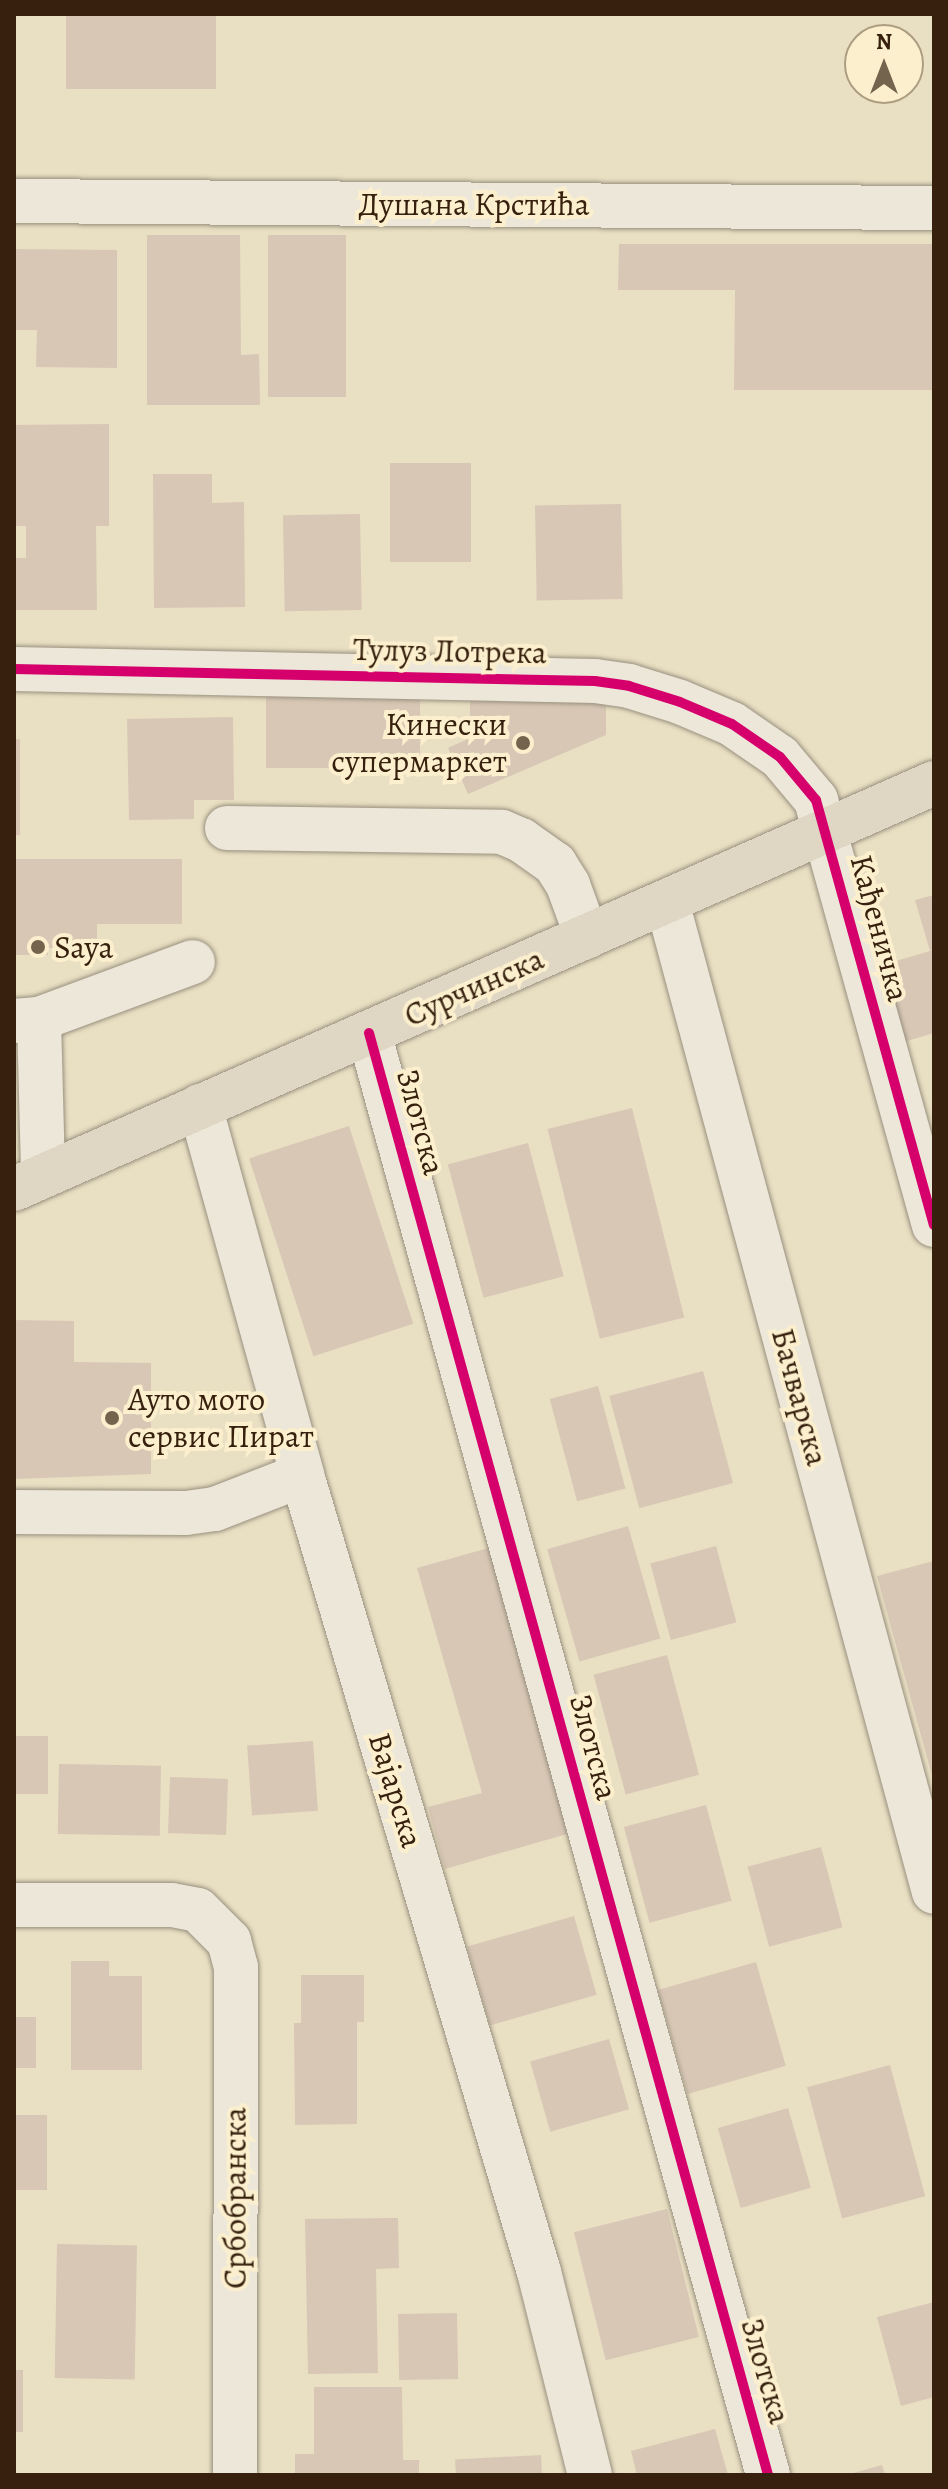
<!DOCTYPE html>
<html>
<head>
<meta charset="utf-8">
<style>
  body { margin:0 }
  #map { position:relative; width:948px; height:2489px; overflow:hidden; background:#e9dfc3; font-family:Alegreya,serif }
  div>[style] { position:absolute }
  .building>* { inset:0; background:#d8c7b5; transform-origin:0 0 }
  .roads { filter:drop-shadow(0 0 2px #99907f) drop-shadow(0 0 2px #99907f) }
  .minor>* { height:44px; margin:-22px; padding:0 22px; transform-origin:22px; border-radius:22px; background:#ece7d9 }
  .major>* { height:44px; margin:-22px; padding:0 22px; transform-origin:22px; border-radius:22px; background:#dfd6c4 }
  .cycleway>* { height:10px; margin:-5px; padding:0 5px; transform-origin:5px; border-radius:5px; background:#d6006c }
  .dots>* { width:22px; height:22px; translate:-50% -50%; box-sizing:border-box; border:4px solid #fbefce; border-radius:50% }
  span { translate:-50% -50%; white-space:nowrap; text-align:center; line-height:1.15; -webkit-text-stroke:8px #fbefce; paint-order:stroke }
  .street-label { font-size:32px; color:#37210e }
  .poi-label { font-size:32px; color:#37210e }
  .right { translate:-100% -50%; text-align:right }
  .left { translate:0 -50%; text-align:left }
  .frame { position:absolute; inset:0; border:16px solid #37210e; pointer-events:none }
  .north { position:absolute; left:844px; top:24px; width:80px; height:80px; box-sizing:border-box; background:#fbefce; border:2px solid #ad9d81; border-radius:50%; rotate:0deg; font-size:22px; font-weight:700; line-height:32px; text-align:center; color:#37210e }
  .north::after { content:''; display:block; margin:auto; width:28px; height:36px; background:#75644d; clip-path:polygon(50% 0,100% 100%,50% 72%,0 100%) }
</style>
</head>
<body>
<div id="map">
  <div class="building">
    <i style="left:66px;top:14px;width:150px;height:75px"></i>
    <i style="clip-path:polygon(147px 235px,240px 235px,241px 355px,259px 354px,260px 405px,147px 405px)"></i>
    <i style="left:268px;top:235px;width:78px;height:162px"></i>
    <i style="clip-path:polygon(619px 244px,934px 244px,934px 390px,734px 390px,735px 290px,618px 290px)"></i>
    <i style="clip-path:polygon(14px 249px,117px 250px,117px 368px,36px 367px,37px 330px,14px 330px)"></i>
    <i style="clip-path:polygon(109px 424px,109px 526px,96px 526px,97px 610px,14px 610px,14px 558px,26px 558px,26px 526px,14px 526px,14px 425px)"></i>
    <i style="left:390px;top:463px;width:81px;height:99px"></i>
    <i style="clip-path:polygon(153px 474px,212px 474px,212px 503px,244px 502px,245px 607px,154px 608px)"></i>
    <i style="left:621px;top:504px;width:95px;height:86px;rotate:89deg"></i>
    <i style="left:360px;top:514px;width:96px;height:77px;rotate:89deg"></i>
    <i style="left:266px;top:695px;width:154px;height:73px"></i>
    <i style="clip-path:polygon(470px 698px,606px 698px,606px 735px,468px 794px,448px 748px,470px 738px)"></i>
    <i style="clip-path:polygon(233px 717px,234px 800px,194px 800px,194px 819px,129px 820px,127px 719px)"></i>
    <i style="left:14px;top:739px;width:6px;height:96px"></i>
    <i style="clip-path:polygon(14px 859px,182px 859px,182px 924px,97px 924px,97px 948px,48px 948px,48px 955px,14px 955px)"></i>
    <i style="clip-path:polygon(934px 895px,934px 1033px,900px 1043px,879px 966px,930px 951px,915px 900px)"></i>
    <i style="left:632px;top:1108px;width:216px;height:87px;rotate:76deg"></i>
    <i style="left:349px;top:1126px;width:208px;height:105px;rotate:72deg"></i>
    <i style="left:528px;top:1143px;width:138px;height:83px;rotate:75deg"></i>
    <i style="clip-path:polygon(14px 1320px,74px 1321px,74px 1362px,151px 1363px,151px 1474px,14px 1479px)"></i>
    <i style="left:703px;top:1371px;width:116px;height:97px;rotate:75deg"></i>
    <i style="left:598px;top:1386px;width:106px;height:50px;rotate:75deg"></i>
    <i style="left:628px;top:1526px;width:117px;height:84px;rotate:74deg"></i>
    <i style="left:716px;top:1546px;width:79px;height:68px;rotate:75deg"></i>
    <i style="clip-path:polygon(492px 1547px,574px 1832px,445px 1869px,428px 1807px,482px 1793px,417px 1568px)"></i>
    <i style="clip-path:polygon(934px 1561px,934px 1779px,933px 1779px,877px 1576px)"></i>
    <i style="left:667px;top:1655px;width:124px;height:76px;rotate:75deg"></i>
    <i style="left:14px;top:1736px;width:34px;height:58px"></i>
    <i style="left:313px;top:1741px;width:70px;height:66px;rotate:86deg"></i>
    <i style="left:59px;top:1764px;width:102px;height:70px;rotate:1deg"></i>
    <i style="left:170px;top:1777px;width:58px;height:56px;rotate:2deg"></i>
    <i style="left:706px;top:1805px;width:99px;height:85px;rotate:75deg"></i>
    <i style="left:821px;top:1847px;width:83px;height:76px;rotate:75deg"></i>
    <i style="left:574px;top:1916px;width:82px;height:111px;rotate:74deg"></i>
    <i style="clip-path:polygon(71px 1961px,109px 1961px,109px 1976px,142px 1976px,142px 2070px,71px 2070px)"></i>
    <i style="left:756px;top:1962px;width:108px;height:102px;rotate:74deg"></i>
    <i style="clip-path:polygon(301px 1975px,364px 1975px,364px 2022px,357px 2022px,357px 2124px,295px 2125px,294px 2023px,301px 2023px)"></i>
    <i style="left:14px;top:2017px;width:22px;height:51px"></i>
    <i style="left:609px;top:2039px;width:73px;height:82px;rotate:74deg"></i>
    <i style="left:890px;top:2065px;width:136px;height:86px;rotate:75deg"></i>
    <i style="left:788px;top:2108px;width:83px;height:73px;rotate:74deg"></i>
    <i style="left:14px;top:2115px;width:33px;height:75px"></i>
    <i style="left:667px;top:2209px;width:132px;height:96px;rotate:76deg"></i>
    <i style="clip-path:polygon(398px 2218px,399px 2268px,376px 2269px,378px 2373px,308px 2374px,305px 2219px)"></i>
    <i style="left:57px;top:2244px;width:80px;height:134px;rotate:1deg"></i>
    <i style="clip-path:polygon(934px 2302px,934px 2397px,901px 2406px,877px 2317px)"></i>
    <i style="left:457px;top:2313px;width:66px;height:59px;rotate:89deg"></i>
    <i style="left:14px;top:2370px;width:9px;height:62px"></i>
    <i style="clip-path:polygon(314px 2387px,402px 2387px,403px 2460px,419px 2460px,419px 2475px,295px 2475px,295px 2454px,314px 2454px)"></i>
    <i style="clip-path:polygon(715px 2429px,728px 2475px,637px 2475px,631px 2451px)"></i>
    <i style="left:541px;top:2455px;width:20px;height:86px;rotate:87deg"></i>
    <i style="clip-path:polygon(882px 2465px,885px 2475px,850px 2475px,850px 2474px)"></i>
  </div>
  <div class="roads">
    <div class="minor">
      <i style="left:14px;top:201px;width:920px;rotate:0.44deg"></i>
      <i style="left:14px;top:669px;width:581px;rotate:1.18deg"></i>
      <i style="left:595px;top:681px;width:34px;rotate:8deg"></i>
      <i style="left:629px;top:686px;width:53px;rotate:17.4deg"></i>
      <i style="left:680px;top:702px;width:56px;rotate:22.9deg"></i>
      <i style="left:732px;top:724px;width:58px;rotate:34.5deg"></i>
      <i style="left:780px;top:757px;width:56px;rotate:50.1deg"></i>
      <i style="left:816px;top:800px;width:441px;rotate:74.5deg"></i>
      <i style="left:227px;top:828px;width:275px;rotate:0.8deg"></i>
      <i style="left:502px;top:832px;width:21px;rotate:23deg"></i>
      <i style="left:521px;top:840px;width:42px;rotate:35.2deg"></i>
      <i style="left:555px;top:864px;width:25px;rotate:58deg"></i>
      <i style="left:568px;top:885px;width:55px;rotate:69.9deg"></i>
      <i style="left:667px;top:902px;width:1025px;rotate:74.91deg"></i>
      <i style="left:39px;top:1019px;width:157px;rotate:88.5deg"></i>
      <i style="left:14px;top:1021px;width:25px;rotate:-5deg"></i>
      <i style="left:39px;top:1019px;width:164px;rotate:-20.3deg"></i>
      <i style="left:369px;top:1033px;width:1496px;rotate:74.53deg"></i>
      <i style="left:200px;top:1106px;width:383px;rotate:74.5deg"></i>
      <i style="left:302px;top:1475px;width:831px;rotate:73.44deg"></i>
      <i style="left:539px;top:2272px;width:209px;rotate:75.9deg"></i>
      <i style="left:14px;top:1512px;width:172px;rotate:0.3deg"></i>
      <i style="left:186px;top:1513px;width:29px;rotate:-8deg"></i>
      <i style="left:215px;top:1509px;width:93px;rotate:-21.3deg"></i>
      <i style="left:14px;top:1905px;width:158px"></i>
      <i style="left:172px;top:1905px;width:26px;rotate:11deg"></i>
      <i style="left:198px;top:1910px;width:44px;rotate:45deg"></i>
      <i style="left:229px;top:1941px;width:27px;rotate:75deg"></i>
      <i style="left:236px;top:1967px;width:508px;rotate:90.11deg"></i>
    </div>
    <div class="major">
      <i style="left:14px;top:1189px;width:1006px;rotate:-23.81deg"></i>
    </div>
  </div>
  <div class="cycleway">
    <i style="left:14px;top:669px;width:581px;rotate:1.18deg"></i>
    <i style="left:595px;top:681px;width:34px;rotate:8deg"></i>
    <i style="left:629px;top:686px;width:53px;rotate:17.4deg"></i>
    <i style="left:680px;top:702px;width:56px;rotate:22.9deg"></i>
    <i style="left:732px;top:724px;width:58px;rotate:34.5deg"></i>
    <i style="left:780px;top:757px;width:56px;rotate:50.1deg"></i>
    <i style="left:816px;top:800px;width:441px;rotate:74.5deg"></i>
    <i style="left:369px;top:1033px;width:1496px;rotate:74.53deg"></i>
  </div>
  <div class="dots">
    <i style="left:523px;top:743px;background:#75644d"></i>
    <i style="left:38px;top:947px;background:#75644d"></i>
    <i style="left:112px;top:1418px;background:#75644d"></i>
  </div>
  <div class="street-label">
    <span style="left:474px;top:204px">Душана Крстића</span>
    <span style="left:450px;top:651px;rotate:1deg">Тулуз Лотрека</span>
    <span style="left:880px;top:928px;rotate:75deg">Кађеничка</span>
    <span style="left:474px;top:987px;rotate:-24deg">Сурчинска</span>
    <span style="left:421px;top:1122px;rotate:75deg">Злотска</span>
    <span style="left:800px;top:1397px;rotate:75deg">Бачварска</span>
    <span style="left:594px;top:1747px;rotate:75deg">Злотска</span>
    <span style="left:396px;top:1790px;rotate:73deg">Вајарска</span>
    <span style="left:235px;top:2198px;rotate:-90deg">Србобранска</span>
    <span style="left:766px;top:2371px;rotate:74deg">Злотска</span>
  </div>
  <div class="poi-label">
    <span class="right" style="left:507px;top:743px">Кинески<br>супермаркет</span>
    <span class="left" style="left:54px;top:947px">Saya</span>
    <span class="left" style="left:128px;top:1418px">Ауто мото<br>сервис Пират</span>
  </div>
  <div class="frame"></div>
  <div class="north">N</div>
</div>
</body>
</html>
